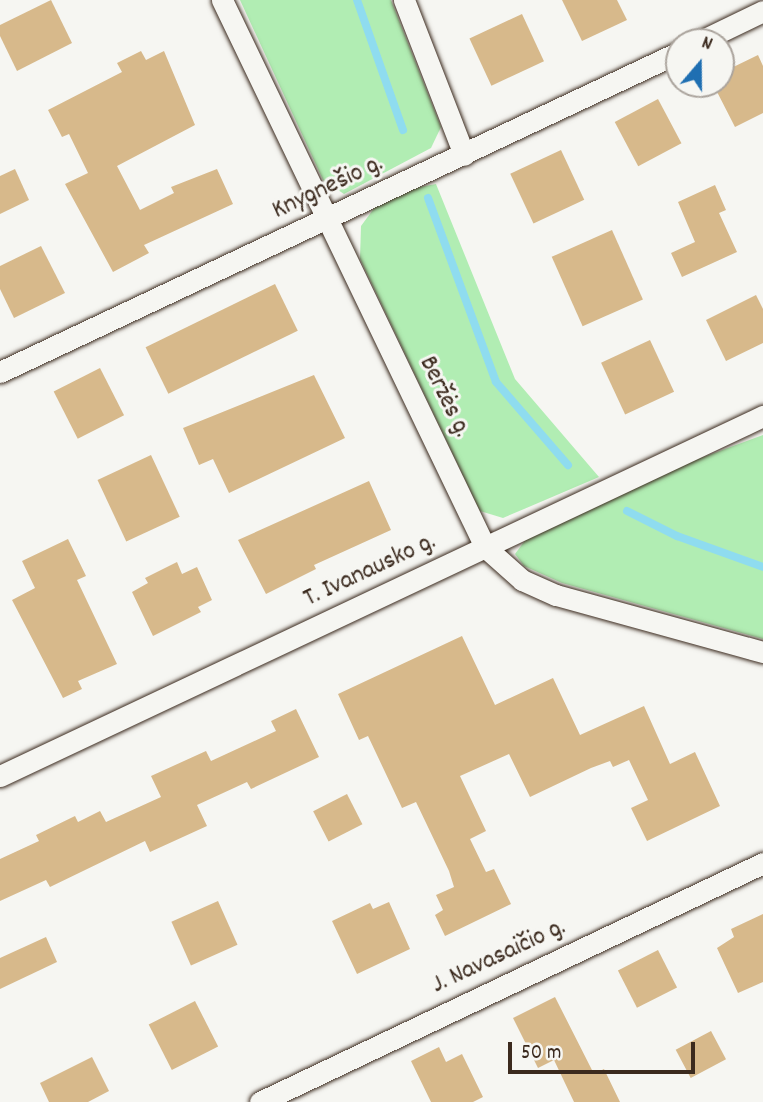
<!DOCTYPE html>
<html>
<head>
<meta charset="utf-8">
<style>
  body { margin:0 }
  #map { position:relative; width:763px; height:1102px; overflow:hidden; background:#f6f6f2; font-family:Dekko,sans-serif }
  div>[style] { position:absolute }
  .green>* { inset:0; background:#b1edb3 }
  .stream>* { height:8px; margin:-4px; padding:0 4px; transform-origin:4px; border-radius:4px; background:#8fdcef }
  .building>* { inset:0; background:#d7b98b; transform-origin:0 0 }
  .roads { filter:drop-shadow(0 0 2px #3b2a1e) drop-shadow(0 0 2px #3b2a1e) }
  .street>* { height:21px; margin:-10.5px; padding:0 10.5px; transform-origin:10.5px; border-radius:10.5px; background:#f6f6f2 }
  span { translate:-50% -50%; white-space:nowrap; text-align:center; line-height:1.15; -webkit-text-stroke:6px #f6f6f2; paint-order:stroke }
  .street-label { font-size:26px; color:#3b2a1e }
  .north { position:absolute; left:665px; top:28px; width:70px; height:70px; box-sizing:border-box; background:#f6f6f2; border:2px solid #aba49d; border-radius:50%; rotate:20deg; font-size:19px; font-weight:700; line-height:28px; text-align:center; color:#3b2a1e }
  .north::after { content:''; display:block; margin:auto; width:24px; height:32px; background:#1f6fb2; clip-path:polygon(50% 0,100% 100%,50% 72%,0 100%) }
  .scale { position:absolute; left:508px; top:1042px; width:187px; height:32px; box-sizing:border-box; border:4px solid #3b2a1e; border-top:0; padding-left:9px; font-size:21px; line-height:24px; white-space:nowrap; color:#3b2a1e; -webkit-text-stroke:5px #f6f6f2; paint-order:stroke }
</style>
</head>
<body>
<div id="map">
  <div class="green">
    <i style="clip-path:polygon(240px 0,391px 0,441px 127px,431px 148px,344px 194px,323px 180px)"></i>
    <i style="clip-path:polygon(436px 184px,515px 379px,599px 477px,503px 518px,480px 511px,360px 259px,361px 226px,375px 207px,414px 188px)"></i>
    <i style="clip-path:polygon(763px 435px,763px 639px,562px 583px,524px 566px,515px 554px,526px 539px,687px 463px)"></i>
  </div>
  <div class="stream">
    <i style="left:357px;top:0;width:138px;rotate:70.5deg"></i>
    <i style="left:428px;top:198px;width:196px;rotate:69.7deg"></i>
    <i style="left:496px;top:382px;width:110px;rotate:49.1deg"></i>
    <i style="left:627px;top:511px;width:56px;rotate:26.6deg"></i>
    <i style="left:677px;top:536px;width:91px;rotate:19.8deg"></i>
  </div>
  <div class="building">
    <i style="clip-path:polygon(51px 0,72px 43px,17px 71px,0 36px,0 25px)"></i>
    <i style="clip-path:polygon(562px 0,617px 0,627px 20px,582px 41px)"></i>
    <i style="left:522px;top:14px;width:52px;height:58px;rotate:65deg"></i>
    <i style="clip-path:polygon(141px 51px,146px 60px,164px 51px,195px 125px,117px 166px,140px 210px,174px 193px,171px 187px,217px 169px,233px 204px,144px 245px,149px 253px,113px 272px,65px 184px,88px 173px,69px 134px,62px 137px,48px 110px,122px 72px,117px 63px)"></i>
    <i style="clip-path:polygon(758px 55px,763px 66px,763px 113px,735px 127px,713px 84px,721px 84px,721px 73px)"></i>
    <i style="left:658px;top:99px;width:50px;height:49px;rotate:62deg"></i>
    <i style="left:561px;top:150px;width:55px;height:56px;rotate:65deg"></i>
    <i style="clip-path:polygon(15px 169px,29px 200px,0 214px,0 176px)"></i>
    <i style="clip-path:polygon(715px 185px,726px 210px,719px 213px,737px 252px,682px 277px,671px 253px,695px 242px,678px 202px)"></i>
    <i style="left:612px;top:230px;width:76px;height:66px;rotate:66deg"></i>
    <i style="clip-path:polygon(41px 246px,65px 293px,14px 318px,0 289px,0 266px)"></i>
    <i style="left:275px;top:284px;width:52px;height:144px;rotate:64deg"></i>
    <i style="clip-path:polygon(756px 295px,763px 309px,763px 343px,726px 361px,706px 320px)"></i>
    <i style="left:650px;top:340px;width:57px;height:54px;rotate:65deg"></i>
    <i style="left:100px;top:368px;width:53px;height:52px;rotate:63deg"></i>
    <i style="clip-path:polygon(314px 375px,345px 438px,229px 493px,213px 459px,199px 465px,183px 428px)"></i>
    <i style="left:151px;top:455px;width:68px;height:59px;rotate:65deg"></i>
    <i style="clip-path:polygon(369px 481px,391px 530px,314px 565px,316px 569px,266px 594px,238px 540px)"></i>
    <i style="clip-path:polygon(68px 539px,86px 576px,77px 580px,117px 664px,78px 681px,82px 689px,63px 698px,12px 600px,35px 588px,22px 561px)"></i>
    <i style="clip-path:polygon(177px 562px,182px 574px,197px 567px,212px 600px,198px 607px,201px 612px,153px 636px,132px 592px,148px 583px,145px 578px)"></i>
    <i style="clip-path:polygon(462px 636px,495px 705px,553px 678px,580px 735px,644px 706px,670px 764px,695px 752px,720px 806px,647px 841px,631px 808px,648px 800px,629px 760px,613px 767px,610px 761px,591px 768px,530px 797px,509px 754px,460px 776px,486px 831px,470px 839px,486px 872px,494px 869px,511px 904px,445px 936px,435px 915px,443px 910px,436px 895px,454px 887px,449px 871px,416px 802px,402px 808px,368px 736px,359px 740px,338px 694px)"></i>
    <i style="clip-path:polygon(296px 709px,319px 757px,251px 789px,247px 782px,197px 805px,207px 826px,150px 852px,145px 841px,50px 887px,46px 880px,0 901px,0 859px,39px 841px,36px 835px,75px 816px,78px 822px,100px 811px,106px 822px,161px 797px,151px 776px,206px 751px,211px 761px,276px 731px,271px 721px)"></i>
    <i style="left:347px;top:794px;width:34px;height:38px;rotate:63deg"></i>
    <i style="left:218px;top:901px;width:48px;height:51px;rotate:66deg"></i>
    <i style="clip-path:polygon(389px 902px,410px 949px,357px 974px,332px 921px,370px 903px,373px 909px)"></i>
    <i style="clip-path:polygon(763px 914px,763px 982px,738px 993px,717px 948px,734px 937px,731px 929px)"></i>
    <i style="clip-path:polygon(46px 937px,57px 962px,0 989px,0 958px)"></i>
    <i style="left:658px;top:950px;width:42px;height:45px;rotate:63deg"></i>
    <i style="clip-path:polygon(555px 997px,594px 1074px,604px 1069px,620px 1102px,574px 1102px,554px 1060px,538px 1068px,513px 1018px)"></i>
    <i style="left:195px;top:1001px;width:51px;height:52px;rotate:63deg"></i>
    <i style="left:711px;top:1031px;width:32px;height:40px;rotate:62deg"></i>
    <i style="clip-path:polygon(439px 1047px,446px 1062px,462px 1054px,483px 1097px,473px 1102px,431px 1102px,411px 1061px)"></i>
    <i style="clip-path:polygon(92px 1057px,109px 1091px,88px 1102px,49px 1102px,40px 1083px)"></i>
  </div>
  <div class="roads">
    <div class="street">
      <i style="left:222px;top:0;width:607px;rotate:64.32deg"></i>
      <i style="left:485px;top:547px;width:50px;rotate:41.7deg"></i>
      <i style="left:522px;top:580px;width:37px;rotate:24deg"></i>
      <i style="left:556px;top:595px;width:215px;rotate:15.4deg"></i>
      <i style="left:404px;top:0;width:166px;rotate:68.8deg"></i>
      <i style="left:699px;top:42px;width:71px;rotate:-25.8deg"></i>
      <i style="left:0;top:372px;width:751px;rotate:-25.23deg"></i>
      <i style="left:0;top:776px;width:844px;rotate:-25.26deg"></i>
      <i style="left:260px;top:1102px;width:557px;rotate:-25.41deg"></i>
    </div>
  </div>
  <div class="street-label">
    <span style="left:328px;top:188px;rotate:-25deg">Knygnešio g.</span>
    <span style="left:444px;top:397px;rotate:64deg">Beržės g.</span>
    <span style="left:370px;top:571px;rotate:-25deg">T. Ivanausko g.</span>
    <span style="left:499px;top:957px;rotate:-25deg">J. Navasaičio g.</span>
  </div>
  <div class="north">N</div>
  <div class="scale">50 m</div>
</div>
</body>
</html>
